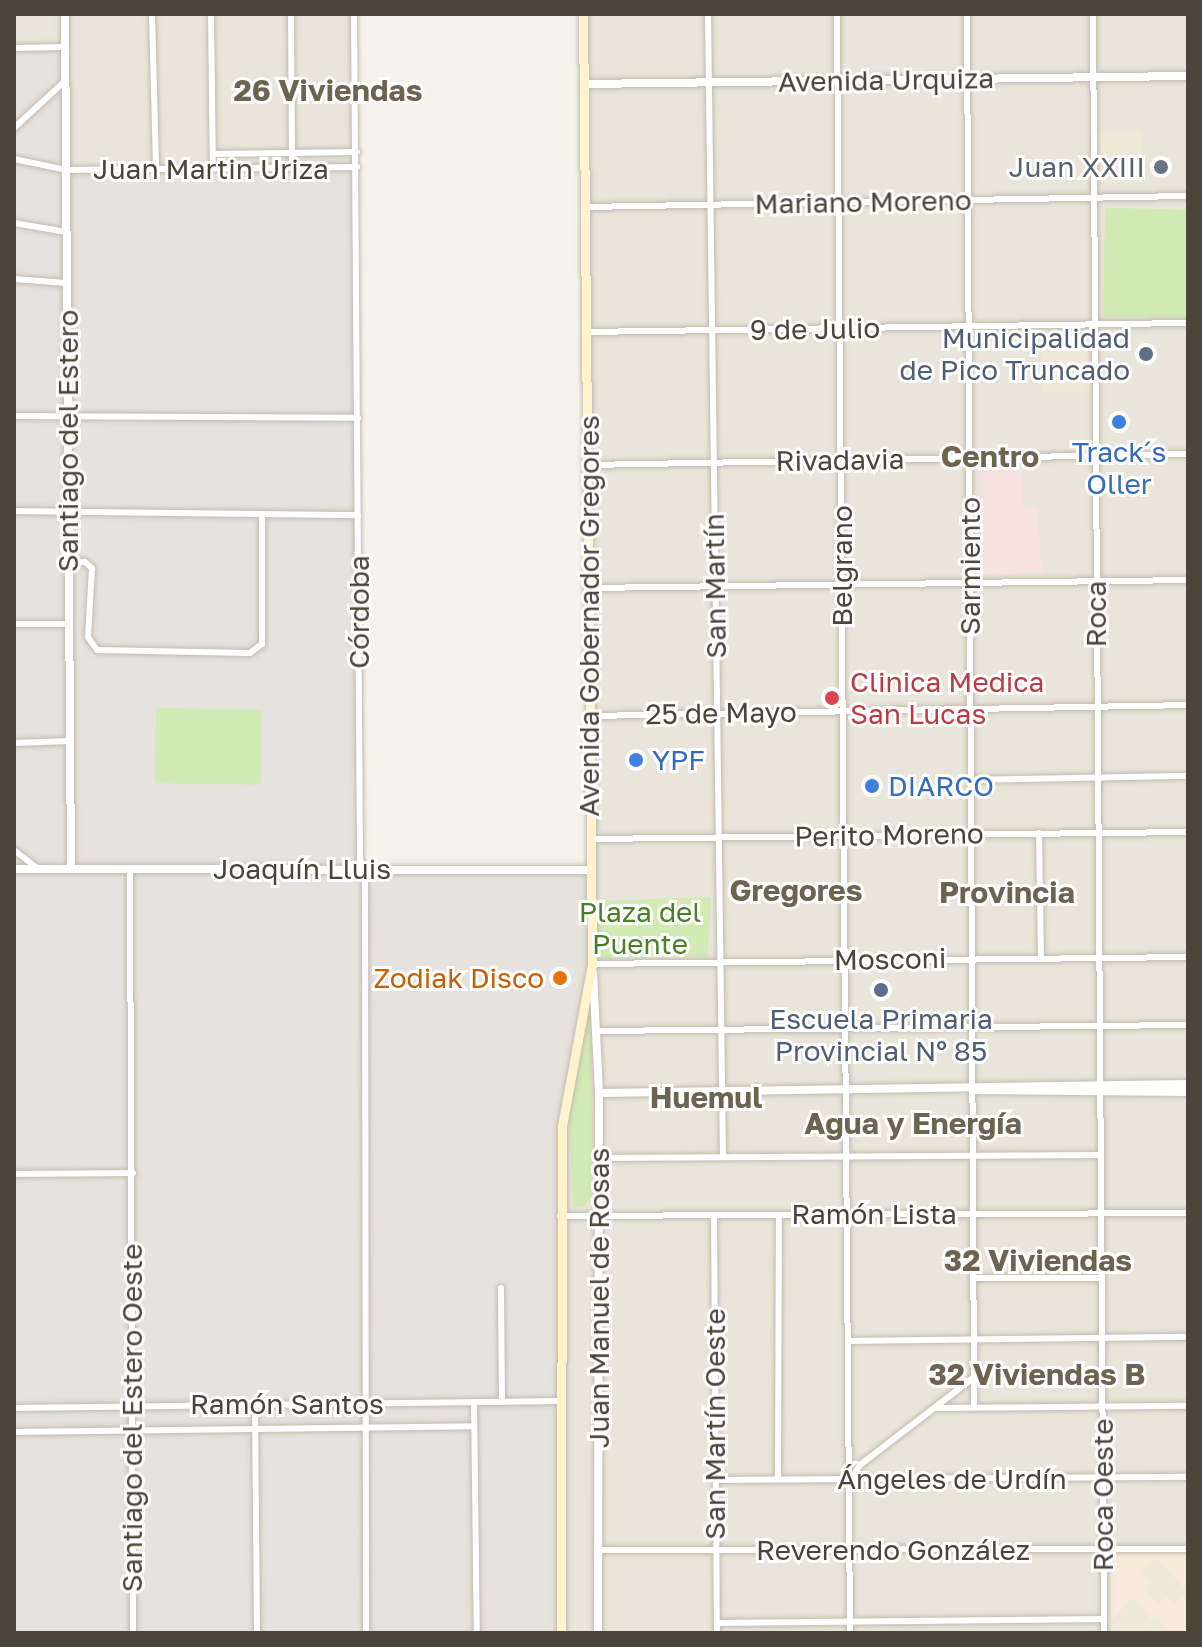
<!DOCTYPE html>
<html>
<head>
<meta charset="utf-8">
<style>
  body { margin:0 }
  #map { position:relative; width:1202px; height:1647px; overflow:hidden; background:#f6f3ec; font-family:"Golos Text",sans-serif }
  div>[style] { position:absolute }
  .residential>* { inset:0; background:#eae5da }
  .commercial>* { inset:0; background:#f7ead8; transform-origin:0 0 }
  .industrial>* { inset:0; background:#e6e2dd }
  .education>* { inset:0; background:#efe8d6; transform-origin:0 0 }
  .medical>* { inset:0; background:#f6e3e0 }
  .green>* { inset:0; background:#d2eab5; transform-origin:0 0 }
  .roads { filter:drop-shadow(0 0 2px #c2bbae) drop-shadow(0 0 2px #c2bbae) }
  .minor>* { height:6px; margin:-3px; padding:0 3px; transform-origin:3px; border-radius:3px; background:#fff }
  .tertiary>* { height:8px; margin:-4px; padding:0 4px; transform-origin:4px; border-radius:4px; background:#fff }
  .secondary>* { height:9px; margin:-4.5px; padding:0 4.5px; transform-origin:4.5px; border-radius:4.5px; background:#fff3cd }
  .dots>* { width:22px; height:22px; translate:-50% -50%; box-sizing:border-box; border:4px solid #fff; border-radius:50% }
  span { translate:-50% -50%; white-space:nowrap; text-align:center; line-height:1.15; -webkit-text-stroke:6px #fff; paint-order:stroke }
  .street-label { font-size:28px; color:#4b4439 }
  .worship-label { font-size:28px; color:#5b616d }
  .right { translate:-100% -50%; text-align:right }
  .service-label { font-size:28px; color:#4e5e75 }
  .shop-label { font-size:28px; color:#366cbe }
  .left { translate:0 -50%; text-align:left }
  .health-label { font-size:28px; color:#be3a42 }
  .park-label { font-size:28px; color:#4a7f2a }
  .food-label { font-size:28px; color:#c56008 }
  .neighbourhood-label { font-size:30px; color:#6e6250; font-weight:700 }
  .frame { position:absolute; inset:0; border:16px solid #4b4439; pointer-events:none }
</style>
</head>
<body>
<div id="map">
  <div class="residential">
    <i style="clip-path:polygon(14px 14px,354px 14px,357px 167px,66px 170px,14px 48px)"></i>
    <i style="clip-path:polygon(583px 14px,1188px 14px,1188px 1633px,561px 1633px,562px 1126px,592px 964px)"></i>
  </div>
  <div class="commercial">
    <i style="left:1188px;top:1549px;width:84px;height:77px;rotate:90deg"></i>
  </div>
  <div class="industrial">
    <i style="clip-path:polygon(65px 47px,66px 170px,357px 167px,363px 869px,591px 870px,592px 964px,566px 1094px,561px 1633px,14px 1633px,14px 48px)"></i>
  </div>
  <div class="education">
    <i style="left:1141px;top:130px;width:52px;height:42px;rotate:88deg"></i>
    <i style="left:1041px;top:336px;width:51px;height:56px"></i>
    <i style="clip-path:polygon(1155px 1558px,1188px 1592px,1174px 1605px,1167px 1597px,1158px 1605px,1143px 1589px,1151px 1582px,1141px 1571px)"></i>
    <i style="clip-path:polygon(1133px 1598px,1151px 1616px,1139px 1631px,1155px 1616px,1172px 1633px,1118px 1633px,1108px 1624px)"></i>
  </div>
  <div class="medical">
    <i style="clip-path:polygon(1022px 471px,1023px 507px,1037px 508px,1042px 573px,983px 574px,982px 472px)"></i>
  </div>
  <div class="green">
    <i style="left:1105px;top:208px;width:83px;height:109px;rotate:1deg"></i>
    <i style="left:156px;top:708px;width:106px;height:75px;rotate:1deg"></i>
    <i style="clip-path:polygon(711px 897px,708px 956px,604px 959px,597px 954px,599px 901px)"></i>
    <i style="clip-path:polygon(588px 995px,592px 997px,591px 1196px,585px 1206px,573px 1208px,569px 1109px)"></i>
  </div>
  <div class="roads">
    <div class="minor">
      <i style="left:152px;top:14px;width:154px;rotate:88.5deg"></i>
      <i style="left:211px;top:14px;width:154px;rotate:89.3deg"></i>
      <i style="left:291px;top:14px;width:154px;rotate:89.6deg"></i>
      <i style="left:354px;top:14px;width:845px;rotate:89.59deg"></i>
      <i style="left:360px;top:859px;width:24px;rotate:78deg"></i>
      <i style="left:365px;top:882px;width:751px;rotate:89.92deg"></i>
      <i style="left:708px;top:14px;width:1143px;rotate:89.25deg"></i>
      <i style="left:837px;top:14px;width:1619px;rotate:89.54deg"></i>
      <i style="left:967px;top:14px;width:1393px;rotate:89.71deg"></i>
      <i style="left:1093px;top:14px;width:1619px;rotate:89.61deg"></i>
      <i style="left:14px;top:48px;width:51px;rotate:-1.1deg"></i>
      <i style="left:14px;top:128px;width:69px;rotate:-42.7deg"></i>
      <i style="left:213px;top:154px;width:144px;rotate:-0.8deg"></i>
      <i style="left:14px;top:159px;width:53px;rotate:11.9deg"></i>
      <i style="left:66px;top:170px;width:291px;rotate:-0.6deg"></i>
      <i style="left:585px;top:207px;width:603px;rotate:-1.05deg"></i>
      <i style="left:14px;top:223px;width:53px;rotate:9.8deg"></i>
      <i style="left:14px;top:279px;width:53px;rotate:4.3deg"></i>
      <i style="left:586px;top:332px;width:602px;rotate:-0.86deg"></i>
      <i style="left:14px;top:416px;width:344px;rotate:0.3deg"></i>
      <i style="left:587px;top:465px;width:601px;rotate:-1.05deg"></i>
      <i style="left:14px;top:511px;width:344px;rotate:0.7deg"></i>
      <i style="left:69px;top:563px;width:16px;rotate:-4deg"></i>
      <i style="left:85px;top:562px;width:9px;rotate:41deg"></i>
      <i style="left:92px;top:568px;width:69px;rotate:93.3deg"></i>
      <i style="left:88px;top:637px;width:16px;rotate:55deg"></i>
      <i style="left:97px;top:650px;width:153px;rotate:1.1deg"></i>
      <i style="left:250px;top:653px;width:15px;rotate:-37deg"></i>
      <i style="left:262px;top:644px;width:130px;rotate:-90deg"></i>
      <i style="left:588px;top:588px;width:600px;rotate:-0.76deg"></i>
      <i style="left:14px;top:624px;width:55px"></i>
      <i style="left:590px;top:716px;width:598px;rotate:-1.05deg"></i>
      <i style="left:14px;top:743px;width:56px;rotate:-2deg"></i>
      <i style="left:971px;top:780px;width:217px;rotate:-1.1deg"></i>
      <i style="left:1039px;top:833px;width:125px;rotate:89.1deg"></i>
      <i style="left:591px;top:839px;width:597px;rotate:-0.67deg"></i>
      <i style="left:14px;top:850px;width:31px;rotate:38deg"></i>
      <i style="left:130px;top:869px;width:764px;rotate:89.78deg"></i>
      <i style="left:592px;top:964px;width:596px;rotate:-0.67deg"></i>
      <i style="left:597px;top:1031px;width:591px;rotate:-0.58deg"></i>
      <i style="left:599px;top:1158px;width:500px;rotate:-0.34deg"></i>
      <i style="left:14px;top:1174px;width:119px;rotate:-0.5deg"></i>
      <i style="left:714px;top:1215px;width:418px;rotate:89.6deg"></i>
      <i style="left:560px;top:1216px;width:628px;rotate:-0.27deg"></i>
      <i style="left:973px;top:1278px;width:127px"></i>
      <i style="left:501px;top:1288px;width:114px;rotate:89.5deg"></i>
      <i style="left:848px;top:1341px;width:340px;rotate:-0.7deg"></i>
      <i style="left:474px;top:1402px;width:231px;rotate:89.3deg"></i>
      <i style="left:255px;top:1404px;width:229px;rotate:89.5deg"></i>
      <i style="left:14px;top:1408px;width:547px;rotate:-0.73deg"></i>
      <i style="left:936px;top:1408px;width:252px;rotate:-0.5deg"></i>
      <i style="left:14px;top:1432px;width:460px;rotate:-0.7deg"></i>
      <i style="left:778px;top:1479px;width:264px;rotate:-89.8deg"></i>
      <i style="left:850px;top:1479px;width:17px;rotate:-54deg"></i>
      <i style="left:860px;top:1465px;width:143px;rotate:-37.6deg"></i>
      <i style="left:716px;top:1480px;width:472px;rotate:-0.4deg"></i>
      <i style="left:597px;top:1550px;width:591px;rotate:-0.1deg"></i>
      <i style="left:717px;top:1623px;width:387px;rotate:-0.6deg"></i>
    </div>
    <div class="tertiary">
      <i style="left:65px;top:14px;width:855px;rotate:89.6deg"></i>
      <i style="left:584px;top:84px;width:604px;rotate:-0.76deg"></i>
      <i style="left:14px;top:869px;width:577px;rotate:0.1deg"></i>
      <i style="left:593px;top:973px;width:120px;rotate:87.1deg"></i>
      <i style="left:599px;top:1093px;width:540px;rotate:90.11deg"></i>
      <i style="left:973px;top:1090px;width:215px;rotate:0.5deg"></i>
      <i style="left:599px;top:1093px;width:589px;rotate:-0.88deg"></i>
    </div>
    <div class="secondary">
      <i style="left:561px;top:1633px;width:507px;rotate:-89.89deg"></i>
      <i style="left:562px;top:1126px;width:165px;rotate:-79.5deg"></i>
      <i style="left:592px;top:964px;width:950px;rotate:-90.54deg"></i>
    </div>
  </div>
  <div class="dots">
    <i style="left:1161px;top:167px;background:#6b7280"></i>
    <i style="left:1146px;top:354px;background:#5c6f8a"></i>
    <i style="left:1119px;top:422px;background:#3f7fe0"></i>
    <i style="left:832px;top:698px;background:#e0444e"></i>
    <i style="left:636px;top:760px;background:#3f7fe0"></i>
    <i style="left:872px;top:786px;background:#3f7fe0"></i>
    <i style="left:560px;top:978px;background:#e8710a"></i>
    <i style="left:881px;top:990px;background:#5c6f8a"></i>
  </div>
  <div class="street-label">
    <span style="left:886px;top:80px;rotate:-1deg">Avenida Urquiza</span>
    <span style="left:211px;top:169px">Juan Martin Uriza</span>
    <span style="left:863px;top:202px;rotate:-1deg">Mariano Moreno</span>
    <span style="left:815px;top:329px;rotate:-1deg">9 de Julio</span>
    <span style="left:68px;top:441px;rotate:-90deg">Santiago del Estero</span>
    <span style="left:840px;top:460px;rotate:-1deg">Rivadavia</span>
    <span style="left:842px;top:566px;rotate:-90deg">Belgrano</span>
    <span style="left:970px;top:566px;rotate:-90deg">Sarmiento</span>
    <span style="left:715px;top:586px;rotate:-91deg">San Martín</span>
    <span style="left:359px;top:612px;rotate:-90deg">Córdoba</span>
    <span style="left:1096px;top:614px;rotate:-90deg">Roca</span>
    <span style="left:589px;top:616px;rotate:-90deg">Avenida Gobernador Gregores</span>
    <span style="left:721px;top:713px;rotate:-1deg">25 de Mayo</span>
    <span style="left:889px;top:835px;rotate:-1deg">Perito Moreno</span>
    <span style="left:302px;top:869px">Joaquín Lluis</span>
    <span style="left:890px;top:959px;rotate:-1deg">Mosconi</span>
    <span style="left:874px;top:1214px">Ramón Lista</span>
    <span style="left:599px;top:1298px;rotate:-90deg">Juan Manuel de Rosas</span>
    <span style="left:287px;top:1404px">Ramón Santos</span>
    <span style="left:132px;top:1418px;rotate:-90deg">Santiago del Estero Oeste</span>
    <span style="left:715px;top:1424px;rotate:-90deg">San Martín Oeste</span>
    <span style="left:952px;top:1479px">Ángeles de Urdín</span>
    <span style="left:1103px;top:1495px;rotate:-90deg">Roca Oeste</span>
    <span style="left:893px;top:1550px">Reverendo González</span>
  </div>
  <div class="worship-label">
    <span class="right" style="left:1145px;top:167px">Juan XXIII</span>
  </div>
  <div class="service-label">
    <span class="right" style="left:1130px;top:354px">Municipalidad<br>de Pico Truncado</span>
    <span style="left:881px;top:1035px">Escuela Primaria<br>Provincial Nº 85</span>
  </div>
  <div class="shop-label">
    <span style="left:1119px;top:468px">Track´s<br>Oller</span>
    <span class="left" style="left:652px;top:760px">YPF</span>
    <span class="left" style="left:888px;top:786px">DIARCO</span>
  </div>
  <div class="health-label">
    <span class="left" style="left:850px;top:698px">Clinica Medica<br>San Lucas</span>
  </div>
  <div class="park-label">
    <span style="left:640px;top:928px">Plaza del<br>Puente</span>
  </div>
  <div class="food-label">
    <span class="right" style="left:544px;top:978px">Zodiak Disco</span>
  </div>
  <div class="neighbourhood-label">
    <span style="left:328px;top:90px">26 Viviendas</span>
    <span style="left:990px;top:456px">Centro</span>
    <span style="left:796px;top:890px">Gregores</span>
    <span style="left:1007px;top:892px">Provincia</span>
    <span style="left:706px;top:1097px">Huemul</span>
    <span style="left:913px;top:1123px">Agua y Energía</span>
    <span style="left:1038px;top:1260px">32 Viviendas</span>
    <span style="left:1037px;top:1374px">32 Viviendas B</span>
  </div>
  <div class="frame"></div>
</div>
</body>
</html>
